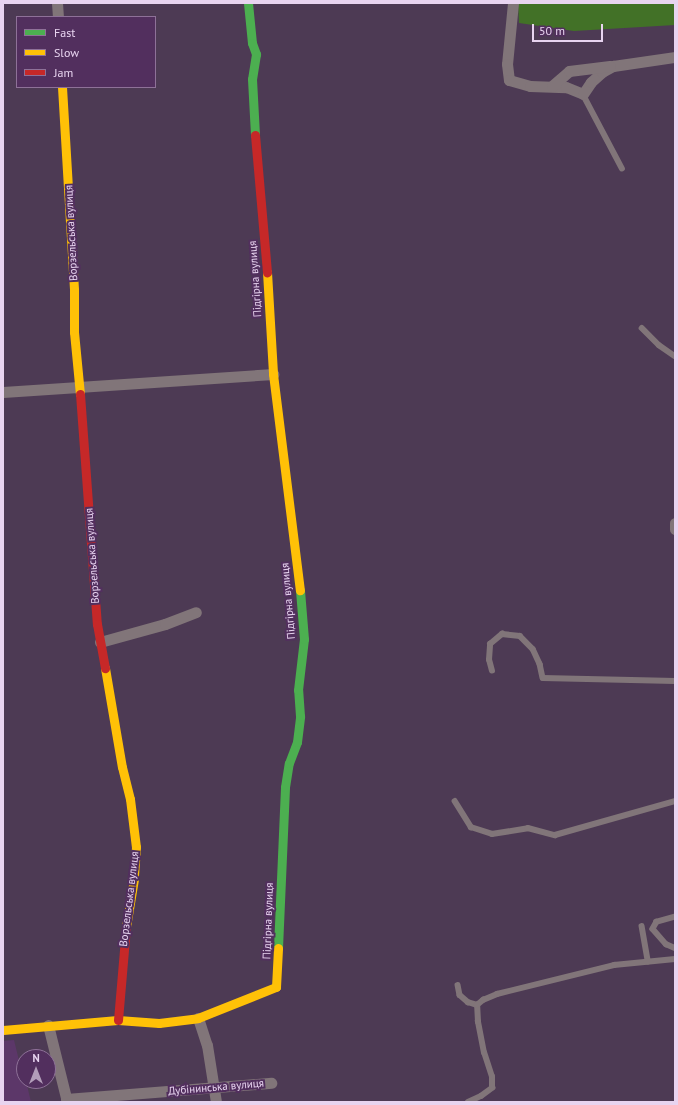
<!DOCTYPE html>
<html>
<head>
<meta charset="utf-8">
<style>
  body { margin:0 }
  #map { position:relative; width:678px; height:1105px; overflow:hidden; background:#4d3a54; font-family:"PT Sans",sans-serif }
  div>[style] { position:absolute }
  .built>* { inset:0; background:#5c3769 }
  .green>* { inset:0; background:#427127 }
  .lane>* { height:5.5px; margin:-2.75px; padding:0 2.75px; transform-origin:2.75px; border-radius:2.75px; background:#817579 }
  .street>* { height:11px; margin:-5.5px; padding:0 5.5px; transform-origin:5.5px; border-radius:5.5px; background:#817579 }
  .fast>* { height:9px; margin:-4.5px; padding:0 4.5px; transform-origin:4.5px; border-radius:4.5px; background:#4caf50 }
  .slow>* { height:9px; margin:-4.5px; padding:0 4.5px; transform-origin:4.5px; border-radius:4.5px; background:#ffc107 }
  .jam>* { height:9px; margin:-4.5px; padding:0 4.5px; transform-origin:4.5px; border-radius:4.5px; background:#c62828 }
  span { translate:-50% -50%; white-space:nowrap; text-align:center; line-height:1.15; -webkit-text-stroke:4px #522f5e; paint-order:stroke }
  .street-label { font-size:11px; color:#e8d4f0 }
  .frame { position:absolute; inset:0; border:4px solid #e8d4f0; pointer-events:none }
  .legend { position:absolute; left:16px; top:16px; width:140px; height:72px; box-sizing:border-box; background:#522f5e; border:1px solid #8e7198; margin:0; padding:5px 7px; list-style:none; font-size:12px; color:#e8d4f0 }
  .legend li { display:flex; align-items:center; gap:8px; height:20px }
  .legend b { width:20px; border:1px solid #8e7198 }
  .north { position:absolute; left:16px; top:1049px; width:40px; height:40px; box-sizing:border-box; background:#522f5e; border:1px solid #8e7198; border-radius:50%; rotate:0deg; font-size:11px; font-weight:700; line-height:16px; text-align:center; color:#e8d4f0 }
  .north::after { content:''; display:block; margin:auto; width:14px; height:18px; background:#b29eb9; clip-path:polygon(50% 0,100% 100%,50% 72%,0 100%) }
  .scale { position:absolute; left:532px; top:24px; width:71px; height:18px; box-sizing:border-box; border:2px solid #e8d4f0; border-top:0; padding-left:5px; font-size:12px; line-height:14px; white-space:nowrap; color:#e8d4f0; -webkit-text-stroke:3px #522f5e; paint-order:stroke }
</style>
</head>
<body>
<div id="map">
  <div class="built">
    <i style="clip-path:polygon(14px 1040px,24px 1081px,26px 1081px,31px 1102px,3px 1102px,3px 1041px)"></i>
  </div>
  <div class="green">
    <i style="clip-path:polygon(518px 3px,675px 3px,675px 25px,574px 31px,519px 23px)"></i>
  </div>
  <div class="lane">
    <i style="left:583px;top:94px;width:84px;rotate:62.2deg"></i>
    <i style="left:642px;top:328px;width:24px;rotate:45deg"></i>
    <i style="left:659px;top:345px;width:19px;rotate:35deg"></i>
    <i style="left:492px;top:671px;width:11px;rotate:-105deg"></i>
    <i style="left:489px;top:660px;width:16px;rotate:-86deg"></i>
    <i style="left:490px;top:644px;width:16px;rotate:-40deg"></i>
    <i style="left:502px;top:634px;width:18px;rotate:6deg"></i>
    <i style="left:520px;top:636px;width:18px;rotate:45deg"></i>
    <i style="left:533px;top:649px;width:17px;rotate:65deg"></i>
    <i style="left:540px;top:664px;width:14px;rotate:78deg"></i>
    <i style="left:543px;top:678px;width:132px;rotate:1.3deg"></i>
    <i style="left:455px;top:801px;width:31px;rotate:58deg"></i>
    <i style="left:471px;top:827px;width:22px;rotate:18deg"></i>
    <i style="left:492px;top:834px;width:36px;rotate:-9deg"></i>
    <i style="left:528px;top:828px;width:28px;rotate:15deg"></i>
    <i style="left:555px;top:835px;width:125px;rotate:-15.8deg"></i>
    <i style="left:675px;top:917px;width:19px;rotate:164deg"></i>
    <i style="left:657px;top:922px;width:8px;rotate:120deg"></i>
    <i style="left:653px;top:929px;width:20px;rotate:49deg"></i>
    <i style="left:666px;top:944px;width:10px;rotate:24deg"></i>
    <i style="left:642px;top:926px;width:36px;rotate:80deg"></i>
    <i style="left:458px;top:985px;width:10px;rotate:79deg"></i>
    <i style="left:460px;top:995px;width:11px;rotate:41deg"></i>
    <i style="left:468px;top:1002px;width:9px;rotate:18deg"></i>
    <i style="left:468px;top:1102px;width:14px;rotate:-25deg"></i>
    <i style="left:481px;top:1096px;width:14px;rotate:-36deg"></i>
    <i style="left:492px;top:1088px;width:11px;rotate:-90deg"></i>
    <i style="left:492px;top:1077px;width:25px;rotate:-108deg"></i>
    <i style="left:484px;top:1053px;width:32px;rotate:-101deg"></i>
    <i style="left:478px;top:1022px;width:17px;rotate:-93deg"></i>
    <i style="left:477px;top:1005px;width:8px;rotate:-40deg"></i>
    <i style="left:483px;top:1000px;width:15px;rotate:-23deg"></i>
    <i style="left:497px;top:994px;width:121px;rotate:-13.9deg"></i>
    <i style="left:614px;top:965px;width:61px;rotate:-5.6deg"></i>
  </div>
  <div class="street">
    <i style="left:57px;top:3px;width:14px;rotate:86deg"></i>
    <i style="left:513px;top:3px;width:61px;rotate:95.6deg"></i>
    <i style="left:507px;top:64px;width:16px;rotate:83deg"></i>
    <i style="left:509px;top:80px;width:22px;rotate:16deg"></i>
    <i style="left:530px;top:86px;width:36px;rotate:2deg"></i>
    <i style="left:566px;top:87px;width:18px;rotate:22deg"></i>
    <i style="left:583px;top:94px;width:14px;rotate:-56deg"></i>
    <i style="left:591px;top:82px;width:15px;rotate:-42deg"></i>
    <i style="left:602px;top:72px;width:13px;rotate:-29deg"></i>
    <i style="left:613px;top:66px;width:63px;rotate:-8.3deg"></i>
    <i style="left:552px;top:86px;width:23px;rotate:-41deg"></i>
    <i style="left:569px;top:71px;width:41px;rotate:-7deg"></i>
    <i style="left:3px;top:392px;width:271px;rotate:-3.8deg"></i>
    <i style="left:675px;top:523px;width:6px;rotate:90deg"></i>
    <i style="left:100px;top:642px;width:67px;rotate:-15.5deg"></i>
    <i style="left:165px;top:624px;width:33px;rotate:-21deg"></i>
    <i style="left:198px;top:1018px;width:28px;rotate:72deg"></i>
    <i style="left:207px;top:1045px;width:58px;rotate:81deg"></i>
    <i style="left:48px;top:1025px;width:79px;rotate:76.1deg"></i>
    <i style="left:66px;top:1099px;width:206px;rotate:-4.5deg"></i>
  </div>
  <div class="fast">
    <i style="left:248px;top:3px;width:40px;rotate:84.3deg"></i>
    <i style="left:252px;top:43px;width:12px;rotate:70deg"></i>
    <i style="left:256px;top:54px;width:25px;rotate:99deg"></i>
    <i style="left:252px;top:79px;width:56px;rotate:86.9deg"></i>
    <i style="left:278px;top:948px;width:161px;rotate:-87.5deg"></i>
    <i style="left:285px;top:787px;width:24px;rotate:-81deg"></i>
    <i style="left:289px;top:763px;width:22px;rotate:-69deg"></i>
    <i style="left:297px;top:742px;width:26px;rotate:-83deg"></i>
    <i style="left:300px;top:716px;width:26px;rotate:-94deg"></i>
    <i style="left:298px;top:690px;width:51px;rotate:-83.3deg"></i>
    <i style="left:304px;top:639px;width:49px;rotate:-94.7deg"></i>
  </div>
  <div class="slow">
    <i style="left:62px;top:87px;width:203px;rotate:86.6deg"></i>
    <i style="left:74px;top:290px;width:42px;rotate:90deg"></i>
    <i style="left:74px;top:332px;width:62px;rotate:84.5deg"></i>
    <i style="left:267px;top:272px;width:102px;rotate:86.6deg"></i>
    <i style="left:273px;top:374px;width:218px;rotate:82.9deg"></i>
    <i style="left:105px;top:668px;width:100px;rotate:80.3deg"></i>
    <i style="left:122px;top:767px;width:33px;rotate:76deg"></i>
    <i style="left:130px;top:799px;width:48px;rotate:82.9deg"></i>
    <i style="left:136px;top:847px;width:32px;rotate:94deg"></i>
    <i style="left:134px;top:879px;width:49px;rotate:99.5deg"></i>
    <i style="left:3px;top:1030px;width:115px;rotate:-5deg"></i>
    <i style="left:118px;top:1020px;width:41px;rotate:4.2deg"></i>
    <i style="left:159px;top:1023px;width:39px;rotate:-7deg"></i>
    <i style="left:198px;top:1018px;width:84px;rotate:-21.7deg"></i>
    <i style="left:276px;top:987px;width:39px;rotate:-87deg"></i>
  </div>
  <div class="jam">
    <i style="left:255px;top:135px;width:138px;rotate:85deg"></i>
    <i style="left:80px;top:394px;width:231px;rotate:85.8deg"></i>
    <i style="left:97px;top:624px;width:45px;rotate:79.7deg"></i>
    <i style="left:118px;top:1020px;width:93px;rotate:-85.1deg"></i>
  </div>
  <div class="street-label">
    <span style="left:71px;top:233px;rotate:-93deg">Ворзельська вулиця</span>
    <span style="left:255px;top:279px;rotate:-94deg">Підгірна вулиця</span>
    <span style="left:92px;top:556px;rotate:-94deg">Ворзельська вулиця</span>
    <span style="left:288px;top:601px;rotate:-95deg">Підгірна вулиця</span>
    <span style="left:129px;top:899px;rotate:-83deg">Ворзельська вулиця</span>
    <span style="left:268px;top:921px;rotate:-88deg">Підгірна вулиця</span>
    <span style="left:216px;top:1087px;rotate:-5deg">Дубінинська вулиця</span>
  </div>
  <div class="frame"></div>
  <ul class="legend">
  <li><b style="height:5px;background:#4caf50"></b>Fast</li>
  <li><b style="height:5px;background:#ffc107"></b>Slow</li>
  <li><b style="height:5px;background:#c62828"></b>Jam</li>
  </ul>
  <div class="north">N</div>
  <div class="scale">50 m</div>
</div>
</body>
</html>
